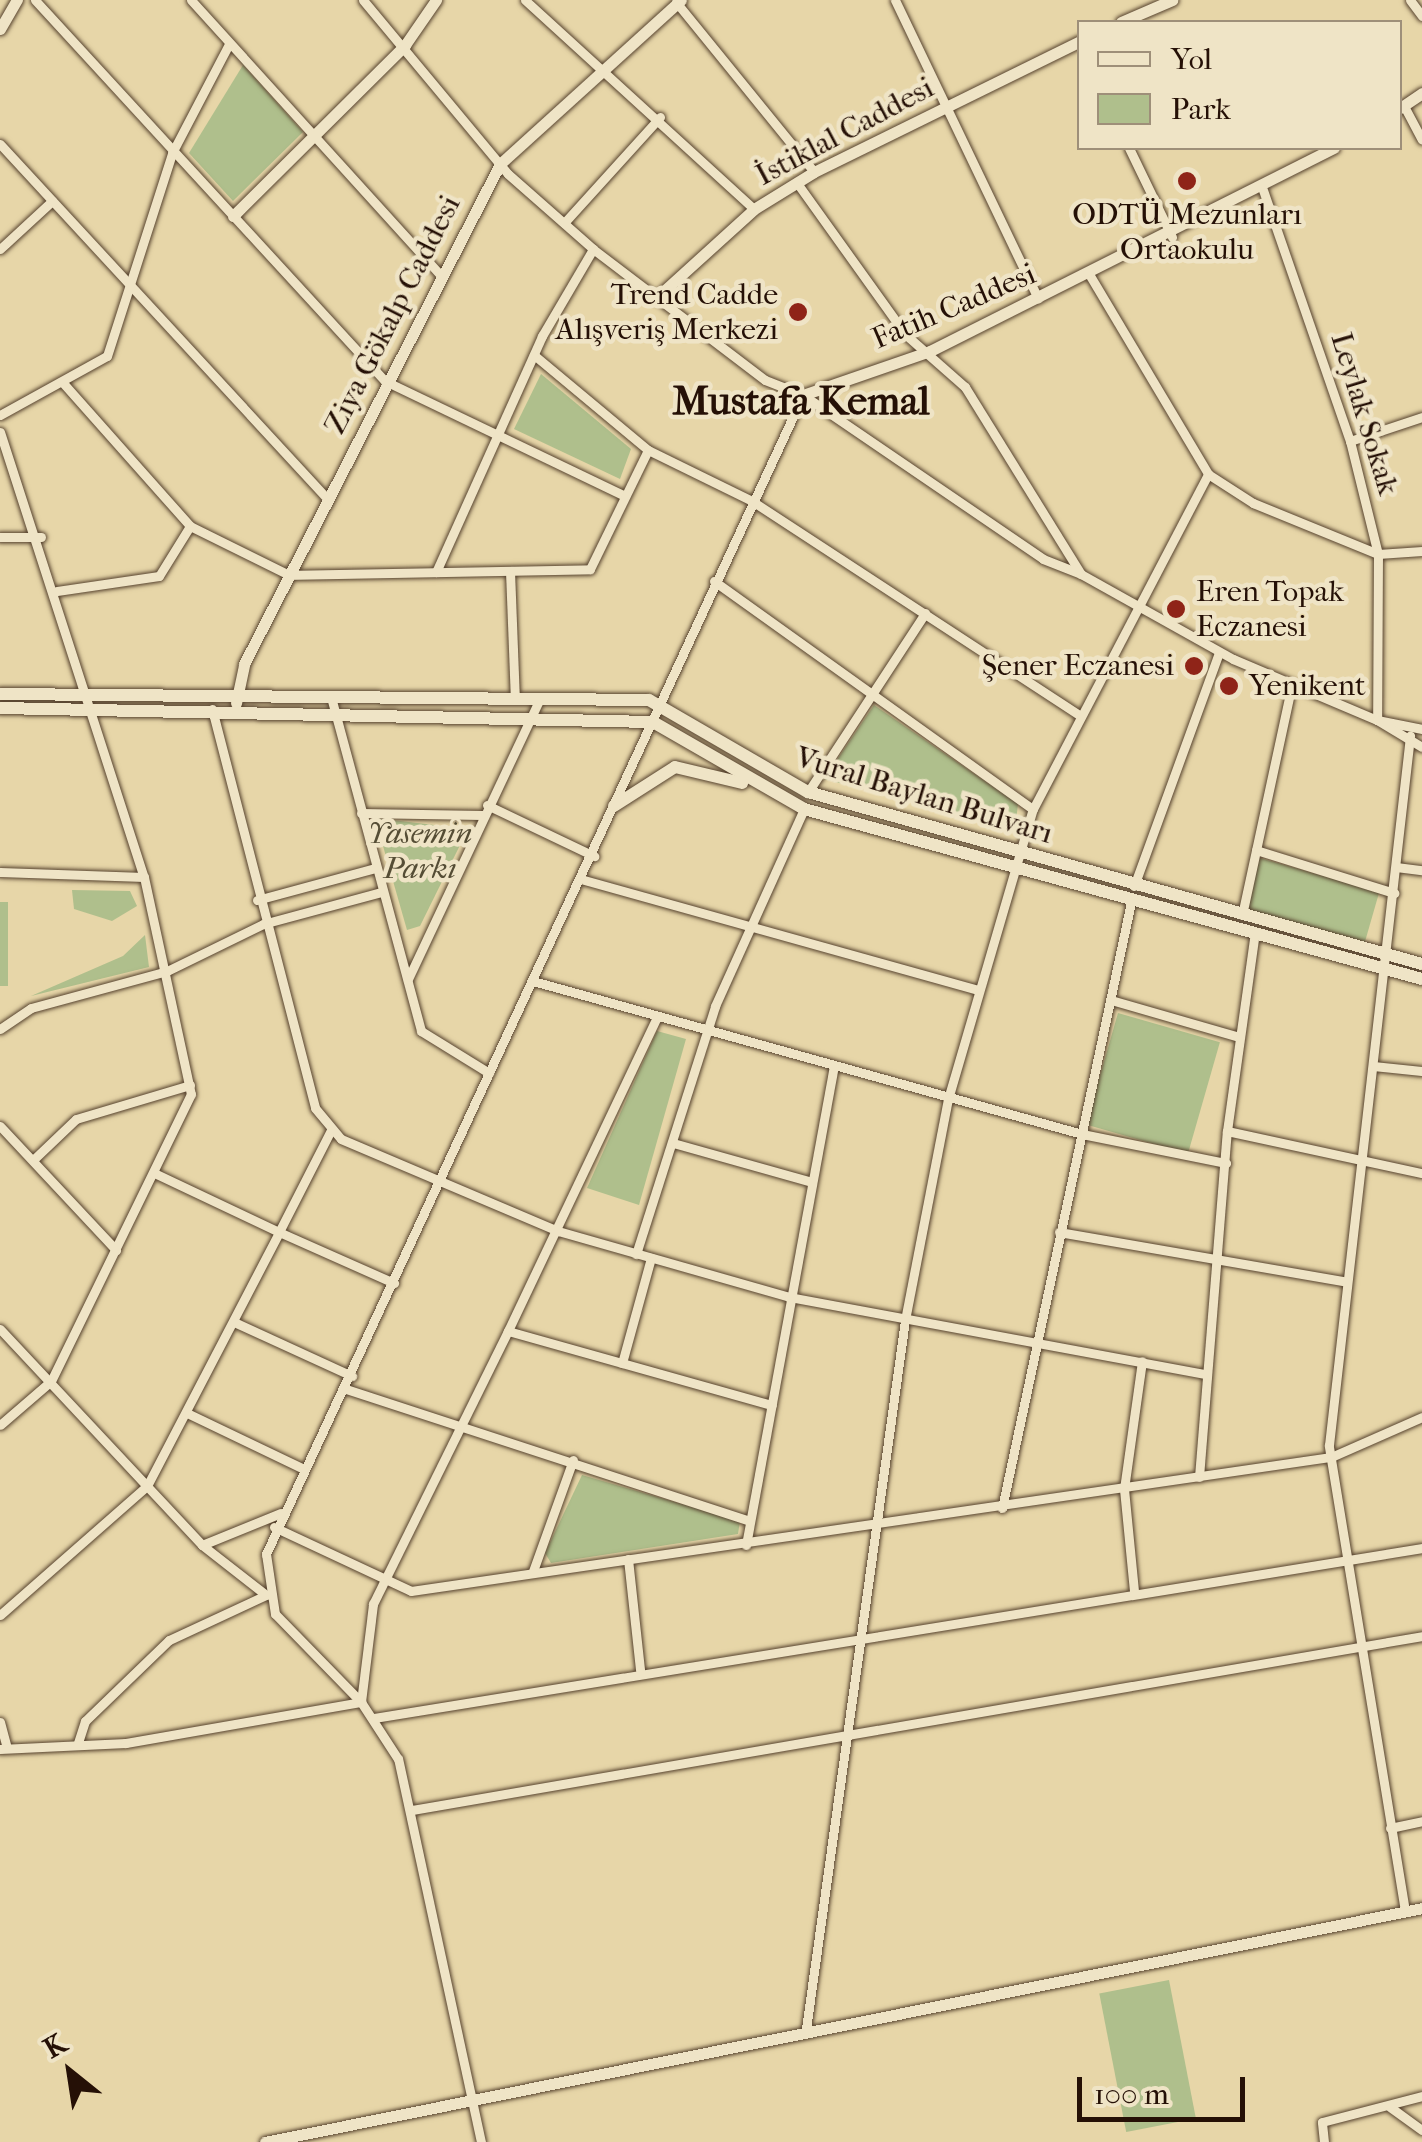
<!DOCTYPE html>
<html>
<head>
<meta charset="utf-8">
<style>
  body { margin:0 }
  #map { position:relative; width:1422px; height:2142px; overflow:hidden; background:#e7d6a8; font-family:"IM FELL French Canon",serif }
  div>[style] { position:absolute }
  .green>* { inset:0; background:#afbf8c; transform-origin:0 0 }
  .roads { filter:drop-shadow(0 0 2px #56422e) drop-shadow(0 0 2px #56422e) }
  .minor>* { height:9px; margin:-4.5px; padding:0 4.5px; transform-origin:4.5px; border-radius:4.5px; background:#efe4c6 }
  .tertiary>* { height:11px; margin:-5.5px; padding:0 5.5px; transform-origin:5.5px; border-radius:5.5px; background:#efe4c6 }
  .secondary>* { height:12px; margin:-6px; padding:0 6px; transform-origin:6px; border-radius:6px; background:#efe4c6 }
  .dots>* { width:28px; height:28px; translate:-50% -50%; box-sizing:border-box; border:5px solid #efe4c6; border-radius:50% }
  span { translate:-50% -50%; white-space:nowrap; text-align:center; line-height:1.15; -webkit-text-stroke:9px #efe4c6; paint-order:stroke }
  .street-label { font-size:30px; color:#251006 }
  .poi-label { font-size:30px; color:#251006 }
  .right { translate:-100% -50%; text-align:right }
  .left { translate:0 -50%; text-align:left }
  .park-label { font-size:30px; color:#554d35; font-style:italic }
  .district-label { font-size:40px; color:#251006; font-weight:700 }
  .legend { position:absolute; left:1077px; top:20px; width:325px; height:130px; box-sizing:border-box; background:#efe4c6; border:2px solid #9e8f79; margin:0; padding:12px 18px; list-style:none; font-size:30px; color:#251006 }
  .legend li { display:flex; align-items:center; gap:20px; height:50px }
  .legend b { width:50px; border:2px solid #9e8f79 }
  .north { position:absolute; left:20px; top:2022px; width:100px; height:100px; -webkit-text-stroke:8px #efe4c6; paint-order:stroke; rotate:330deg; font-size:28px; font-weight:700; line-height:40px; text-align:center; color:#251006 }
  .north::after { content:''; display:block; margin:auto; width:35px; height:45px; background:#251006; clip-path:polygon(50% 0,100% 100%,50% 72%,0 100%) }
  .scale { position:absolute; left:1077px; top:2077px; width:168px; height:45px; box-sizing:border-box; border:5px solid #251006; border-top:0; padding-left:12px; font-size:30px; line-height:35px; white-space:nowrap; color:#251006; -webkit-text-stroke:8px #efe4c6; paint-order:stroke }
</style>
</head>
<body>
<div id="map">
  <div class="green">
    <i style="clip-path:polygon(243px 65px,303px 132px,233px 201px,189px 153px)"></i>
    <i style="clip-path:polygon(541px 374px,631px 449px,620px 479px,514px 429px)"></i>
    <i style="clip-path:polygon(874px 705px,1018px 804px,1015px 829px,824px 779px)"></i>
    <i style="clip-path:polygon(375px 818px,468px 829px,420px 926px,407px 930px)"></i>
    <i style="left:1260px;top:858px;width:124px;height:54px;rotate:16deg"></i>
    <i style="clip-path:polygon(72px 890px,130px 891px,137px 906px,112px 921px,74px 909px)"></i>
    <i style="left:0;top:902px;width:8px;height:84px"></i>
    <i style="clip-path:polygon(145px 935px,149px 967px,31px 996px,123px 956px)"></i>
    <i style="left:1118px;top:1013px;width:106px;height:116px;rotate:16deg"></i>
    <i style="clip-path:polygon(657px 1031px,686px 1039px,639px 1205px,587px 1188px)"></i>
    <i style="clip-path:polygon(582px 1475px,740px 1521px,738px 1534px,551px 1563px,545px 1553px)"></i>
    <i style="left:1169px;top:1980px;width:141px;height:71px;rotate:79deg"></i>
  </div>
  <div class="roads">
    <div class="minor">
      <i style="left:35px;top:0;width:517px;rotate:47.43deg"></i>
      <i style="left:385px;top:381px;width:266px;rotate:25.6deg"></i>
      <i style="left:191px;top:0;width:371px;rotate:47.8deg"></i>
      <i style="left:363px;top:0;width:226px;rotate:50.2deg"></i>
      <i style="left:508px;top:174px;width:113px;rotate:41.4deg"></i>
      <i style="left:593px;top:249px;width:216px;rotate:37.3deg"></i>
      <i style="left:765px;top:380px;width:41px;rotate:21.5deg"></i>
      <i style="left:803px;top:395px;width:291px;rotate:34.3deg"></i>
      <i style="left:1043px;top:559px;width:41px;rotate:21.5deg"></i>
      <i style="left:525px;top:0;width:310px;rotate:42.4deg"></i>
      <i style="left:895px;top:0;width:331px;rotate:64.4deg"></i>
      <i style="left:1410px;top:0;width:20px;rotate:53deg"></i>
      <i style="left:676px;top:2px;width:219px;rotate:50.9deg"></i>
      <i style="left:1404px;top:106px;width:38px;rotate:62deg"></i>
      <i style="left:0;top:144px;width:483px;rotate:47.3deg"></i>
      <i style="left:1129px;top:148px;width:99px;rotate:64.2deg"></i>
      <i style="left:797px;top:183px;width:186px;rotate:54.4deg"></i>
      <i style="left:905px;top:334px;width:80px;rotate:41.5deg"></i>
      <i style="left:965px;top:387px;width:220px;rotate:58.2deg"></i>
      <i style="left:1081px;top:574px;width:174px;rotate:29.2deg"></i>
      <i style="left:1233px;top:659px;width:156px;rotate:23deg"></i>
      <i style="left:1377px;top:720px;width:46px;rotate:11.3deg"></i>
      <i style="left:1263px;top:190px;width:266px;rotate:70.9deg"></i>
      <i style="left:1350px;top:441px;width:116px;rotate:76.1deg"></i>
      <i style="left:1378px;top:554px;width:166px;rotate:90.3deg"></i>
      <i style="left:1377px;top:720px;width:52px;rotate:31deg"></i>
      <i style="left:564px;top:223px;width:143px;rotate:-47.8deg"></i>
      <i style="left:0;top:249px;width:71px;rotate:-42.7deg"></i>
      <i style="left:1089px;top:274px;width:233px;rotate:59.2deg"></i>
      <i style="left:1208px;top:474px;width:54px;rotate:32.8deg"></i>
      <i style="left:1253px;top:503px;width:135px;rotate:22.2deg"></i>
      <i style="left:1378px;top:554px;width:44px;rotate:-3.9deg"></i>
      <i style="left:534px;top:355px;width:148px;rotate:39.8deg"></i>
      <i style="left:648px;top:450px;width:116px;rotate:26.1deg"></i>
      <i style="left:752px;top:501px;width:391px;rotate:33.2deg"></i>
      <i style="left:64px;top:384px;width:190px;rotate:48.4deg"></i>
      <i style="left:0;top:415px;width:122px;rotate:-28.9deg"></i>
      <i style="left:107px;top:356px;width:213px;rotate:-72.2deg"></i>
      <i style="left:172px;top:153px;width:123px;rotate:-62.4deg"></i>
      <i style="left:0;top:432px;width:468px;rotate:72.1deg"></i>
      <i style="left:144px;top:877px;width:222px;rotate:77.8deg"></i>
      <i style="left:191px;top:1094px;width:319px;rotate:116deg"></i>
      <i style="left:51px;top:1381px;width:67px;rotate:139.2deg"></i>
      <i style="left:1350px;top:441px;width:76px;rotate:-18.4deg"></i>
      <i style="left:0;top:537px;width:41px"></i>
      <i style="left:510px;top:571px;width:128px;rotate:87.8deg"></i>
      <i style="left:436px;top:572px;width:259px;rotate:-65.8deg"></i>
      <i style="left:542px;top:336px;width:101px;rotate:-59.6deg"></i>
      <i style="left:714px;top:581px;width:392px;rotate:35.6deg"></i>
      <i style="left:57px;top:591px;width:103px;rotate:-8.4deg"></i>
      <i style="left:159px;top:576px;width:59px;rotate:-58.2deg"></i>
      <i style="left:190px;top:526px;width:110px;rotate:26.3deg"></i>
      <i style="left:289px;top:575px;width:301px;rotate:-1.1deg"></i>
      <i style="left:590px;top:569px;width:132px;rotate:-64deg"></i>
      <i style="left:331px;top:697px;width:346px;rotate:74.9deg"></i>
      <i style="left:421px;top:1031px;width:80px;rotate:31.7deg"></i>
      <i style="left:212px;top:709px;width:412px;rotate:75.5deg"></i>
      <i style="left:315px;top:1108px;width:40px;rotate:50deg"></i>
      <i style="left:341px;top:1139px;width:236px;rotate:23deg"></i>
      <i style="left:558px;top:1231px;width:240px;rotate:15.9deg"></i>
      <i style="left:789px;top:1297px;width:423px;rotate:10.5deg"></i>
      <i style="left:808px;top:792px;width:214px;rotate:-56.8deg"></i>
      <i style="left:487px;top:805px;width:119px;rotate:25.5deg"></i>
      <i style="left:361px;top:813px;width:121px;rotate:0.9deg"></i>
      <i style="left:1256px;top:850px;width:145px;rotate:17.3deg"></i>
      <i style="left:1396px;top:867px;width:26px;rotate:7deg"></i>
      <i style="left:0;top:872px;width:144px;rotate:2deg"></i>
      <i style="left:584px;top:880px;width:408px;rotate:15.6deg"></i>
      <i style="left:1134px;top:886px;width:248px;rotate:-70deg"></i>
      <i style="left:257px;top:900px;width:123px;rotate:-15.1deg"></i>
      <i style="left:1242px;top:915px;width:236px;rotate:-77.8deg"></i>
      <i style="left:408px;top:979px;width:310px;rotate:-64.8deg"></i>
      <i style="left:533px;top:981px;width:570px;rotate:15.57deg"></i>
      <i style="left:1082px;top:1134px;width:147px;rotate:11.4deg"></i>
      <i style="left:1111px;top:1000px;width:133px;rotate:16.1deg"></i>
      <i style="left:657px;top:1017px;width:348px;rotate:115.4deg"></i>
      <i style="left:508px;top:1331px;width:274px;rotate:15.7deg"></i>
      <i style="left:0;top:1029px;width:37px;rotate:-34deg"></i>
      <i style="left:31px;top:1008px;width:141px;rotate:-15.2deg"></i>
      <i style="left:167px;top:971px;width:107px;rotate:-26.1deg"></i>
      <i style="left:263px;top:924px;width:123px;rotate:-15.1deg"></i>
      <i style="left:1373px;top:1066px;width:49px;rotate:5.8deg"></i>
      <i style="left:0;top:1126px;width:170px;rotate:46.9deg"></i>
      <i style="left:331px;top:1130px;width:114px;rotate:117deg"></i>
      <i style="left:279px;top:1232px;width:126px;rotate:23.9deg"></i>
      <i style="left:1227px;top:1131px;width:199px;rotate:12.2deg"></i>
      <i style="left:673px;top:1143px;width:144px;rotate:15.7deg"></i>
      <i style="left:33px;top:1160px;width:59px;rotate:-43.6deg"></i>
      <i style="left:76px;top:1119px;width:119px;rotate:-16.6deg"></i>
      <i style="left:1059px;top:1232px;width:292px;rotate:9.8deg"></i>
      <i style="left:636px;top:1254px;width:260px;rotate:-72.3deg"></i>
      <i style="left:715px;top:1006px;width:216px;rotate:-65.7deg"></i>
      <i style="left:234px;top:1322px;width:130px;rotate:24.6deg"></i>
      <i style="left:0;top:1329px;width:296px;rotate:46.9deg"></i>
      <i style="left:202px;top:1545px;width:81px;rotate:38deg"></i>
      <i style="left:266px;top:1595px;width:107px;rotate:155.1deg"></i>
      <i style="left:169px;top:1640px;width:117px;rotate:136deg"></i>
      <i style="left:85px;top:1721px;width:25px;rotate:108deg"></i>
      <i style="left:622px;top:1363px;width:109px;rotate:-74.6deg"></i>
      <i style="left:346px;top:1389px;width:425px;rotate:18.1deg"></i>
      <i style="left:187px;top:1413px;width:127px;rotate:25.6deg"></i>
      <i style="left:1199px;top:1477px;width:347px;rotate:-85.4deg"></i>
      <i style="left:1227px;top:1131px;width:195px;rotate:-82deg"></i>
      <i style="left:1002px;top:1508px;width:620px;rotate:-77.98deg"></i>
      <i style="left:274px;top:1527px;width:151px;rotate:25deg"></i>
      <i style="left:411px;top:1591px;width:930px;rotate:-8.29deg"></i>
      <i style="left:1331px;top:1457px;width:99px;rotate:-23.7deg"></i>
      <i style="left:202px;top:1545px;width:85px;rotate:-22.1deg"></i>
      <i style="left:746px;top:1545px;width:486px;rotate:-79.6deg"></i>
      <i style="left:628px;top:1559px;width:112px;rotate:83.8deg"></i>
      <i style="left:533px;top:1571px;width:118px;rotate:-70.2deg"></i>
      <i style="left:1134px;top:1591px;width:102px;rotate:-95.6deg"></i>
      <i style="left:1124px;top:1489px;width:129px;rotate:-82deg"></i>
      <i style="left:0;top:1615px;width:196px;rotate:-41.3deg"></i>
      <i style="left:147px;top:1486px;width:286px;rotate:-62.5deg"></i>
      <i style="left:279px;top:1232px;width:138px;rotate:-154.7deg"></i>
      <i style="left:374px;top:1718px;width:1062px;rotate:-9.21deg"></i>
      <i style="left:0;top:1722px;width:27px;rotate:75deg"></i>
      <i style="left:0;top:1749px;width:126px;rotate:-2.7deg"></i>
      <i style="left:126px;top:1743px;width:239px;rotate:-9.9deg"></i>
      <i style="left:361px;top:1702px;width:99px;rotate:-83deg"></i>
      <i style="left:373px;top:1604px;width:305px;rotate:-63.7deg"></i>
      <i style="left:412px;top:1810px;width:1025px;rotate:-9.77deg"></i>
      <i style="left:1390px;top:1828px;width:33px;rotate:-12deg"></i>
      <i style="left:1405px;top:1911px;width:472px;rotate:-99.3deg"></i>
      <i style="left:1329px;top:1445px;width:714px;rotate:-83.48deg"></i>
      <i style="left:806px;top:2029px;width:716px;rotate:-82.05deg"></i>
      <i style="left:905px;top:1320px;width:225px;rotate:-79deg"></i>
      <i style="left:948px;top:1099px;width:302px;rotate:-73.7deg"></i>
      <i style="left:1033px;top:809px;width:378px;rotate:-62.4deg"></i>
      <i style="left:1390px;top:2107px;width:39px;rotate:36deg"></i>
      <i style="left:481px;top:2142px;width:392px;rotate:-102.2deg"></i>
      <i style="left:398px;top:1759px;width:68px;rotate:-123deg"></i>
      <i style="left:361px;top:1702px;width:123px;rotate:-134.3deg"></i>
      <i style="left:275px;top:1614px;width:61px;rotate:-98.5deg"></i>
      <i style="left:266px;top:1554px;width:1277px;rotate:-65.14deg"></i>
      <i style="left:1324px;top:2142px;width:20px;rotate:-96deg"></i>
      <i style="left:1322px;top:2122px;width:103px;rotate:-14.6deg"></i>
    </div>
    <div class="tertiary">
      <i style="left:1121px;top:22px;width:56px;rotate:-23.3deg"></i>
      <i style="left:0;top:29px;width:34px;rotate:-60deg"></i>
      <i style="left:1400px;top:108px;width:27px;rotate:-34deg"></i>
      <i style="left:233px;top:216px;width:243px;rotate:-44.8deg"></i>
      <i style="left:405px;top:45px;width:55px;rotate:-55.4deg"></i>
      <i style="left:656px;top:298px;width:132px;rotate:-42.2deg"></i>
      <i style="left:754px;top:209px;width:70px;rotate:-31.7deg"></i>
      <i style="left:814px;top:172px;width:297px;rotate:-26.2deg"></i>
      <i style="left:803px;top:395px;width:134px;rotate:-19.1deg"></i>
      <i style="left:930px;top:351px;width:452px;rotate:-26.7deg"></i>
      <i style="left:236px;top:703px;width:40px;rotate:-78deg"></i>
      <i style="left:244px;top:664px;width:562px;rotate:-62.89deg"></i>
      <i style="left:500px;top:164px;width:244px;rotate:-42.2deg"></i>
      <i style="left:265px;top:2142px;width:1180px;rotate:-11.43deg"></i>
    </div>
    <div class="secondary">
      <i style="left:0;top:694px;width:649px;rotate:0.53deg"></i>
      <i style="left:649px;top:700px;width:184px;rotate:30.1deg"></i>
      <i style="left:808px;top:792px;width:638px;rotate:15.65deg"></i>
      <i style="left:0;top:708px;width:653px;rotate:1.23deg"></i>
      <i style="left:653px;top:722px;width:174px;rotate:29.9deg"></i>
      <i style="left:804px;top:809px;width:641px;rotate:15.38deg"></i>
      <i style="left:614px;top:806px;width:72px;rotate:-32.6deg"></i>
      <i style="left:675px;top:767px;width:69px;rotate:13.4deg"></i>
    </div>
  </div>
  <div class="dots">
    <i style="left:1187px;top:181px;background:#8f2418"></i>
    <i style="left:798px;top:312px;background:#8f2418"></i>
    <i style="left:1176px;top:609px;background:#8f2418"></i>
    <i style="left:1194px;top:666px;background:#8f2418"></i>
    <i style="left:1229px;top:686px;background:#8f2418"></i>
  </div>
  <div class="street-label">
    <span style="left:845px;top:132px;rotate:-28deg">İstiklal Caddesi</span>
    <span style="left:954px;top:307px;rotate:-23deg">Fatih Caddesi</span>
    <span style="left:393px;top:315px;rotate:-63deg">Ziya Gökalp Caddesi</span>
    <span style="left:1364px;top:414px;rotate:73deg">Leylak Sokak</span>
    <span style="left:924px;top:796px;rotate:17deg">Vural Baylan Bulvarı</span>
  </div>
  <div class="poi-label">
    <span style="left:1187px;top:232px">ODTÜ Mezunları<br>Ortaokulu</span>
    <span class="right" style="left:778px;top:312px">Trend Cadde<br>Alışveriş Merkezi</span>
    <span class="left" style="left:1196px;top:609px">Eren Topak<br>Eczanesi</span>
    <span class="right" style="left:1174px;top:666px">Şener Eczanesi</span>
    <span class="left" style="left:1249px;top:686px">Yenikent</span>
  </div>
  <div class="park-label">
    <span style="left:420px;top:851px">Yasemin<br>Parkı</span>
  </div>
  <div class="district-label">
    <span style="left:801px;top:401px">Mustafa Kemal</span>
  </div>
  <ul class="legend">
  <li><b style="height:12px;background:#efe4c6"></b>Yol</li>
  <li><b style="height:28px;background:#afbf8c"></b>Park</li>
  </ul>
  <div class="north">K</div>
  <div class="scale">100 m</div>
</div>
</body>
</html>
